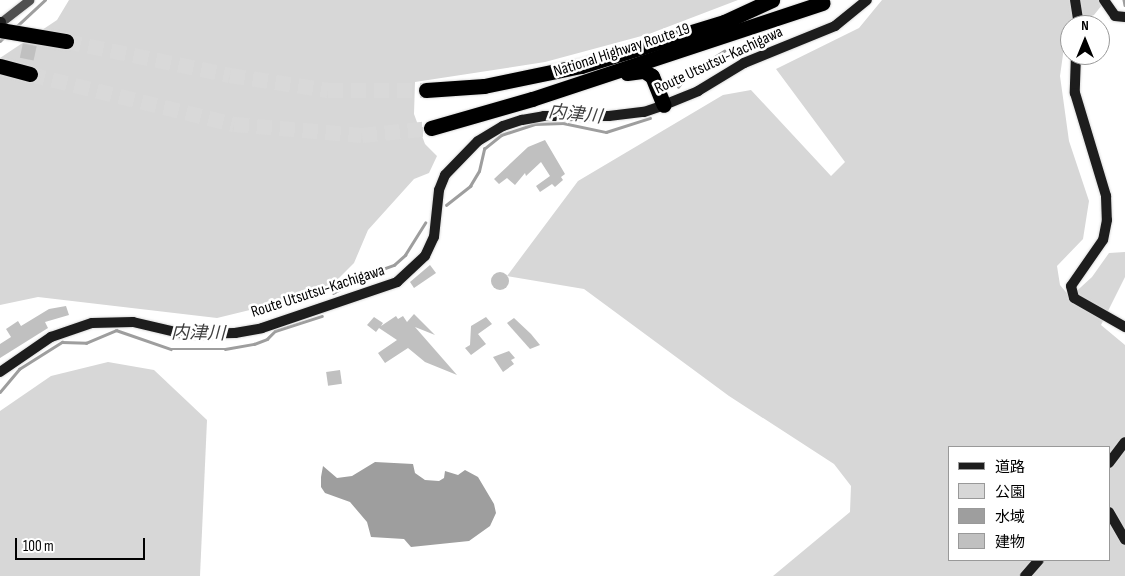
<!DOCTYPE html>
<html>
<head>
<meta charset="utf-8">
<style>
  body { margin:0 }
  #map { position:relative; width:1125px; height:576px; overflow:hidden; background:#fff; font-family:"Sofia Sans Condensed","Noto Sans JP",sans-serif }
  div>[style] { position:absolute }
  .green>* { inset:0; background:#d7d7d7 }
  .water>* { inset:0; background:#9e9e9e }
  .stream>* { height:2.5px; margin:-1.25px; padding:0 1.25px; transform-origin:1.25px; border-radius:1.25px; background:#9e9e9e }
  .building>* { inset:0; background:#c0c0c0; transform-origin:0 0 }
  .round { border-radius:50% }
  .highway-tunnel>* { height:15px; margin-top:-7.5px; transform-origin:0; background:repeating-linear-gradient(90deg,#d9d9d9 0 15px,transparent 0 23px) }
  .roads { filter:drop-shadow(0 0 1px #dbdbdb) drop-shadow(0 0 1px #dbdbdb) }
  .street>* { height:9px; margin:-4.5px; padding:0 4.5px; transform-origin:4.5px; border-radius:4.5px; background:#505050 }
  .secondary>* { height:10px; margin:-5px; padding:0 5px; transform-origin:5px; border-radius:5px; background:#1d1d1d }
  .highway>* { height:15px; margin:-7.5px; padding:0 7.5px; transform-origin:7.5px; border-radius:7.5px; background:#000 }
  span { translate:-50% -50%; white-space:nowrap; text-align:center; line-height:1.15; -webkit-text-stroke:5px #fff; paint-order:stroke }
  .street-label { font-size:16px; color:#000 }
  .water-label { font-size:18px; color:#3f3f3f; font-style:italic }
  .legend { position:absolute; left:948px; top:446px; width:162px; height:115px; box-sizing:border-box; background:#fff; border:1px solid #999; margin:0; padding:6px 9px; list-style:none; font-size:15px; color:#000 }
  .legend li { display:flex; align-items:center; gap:10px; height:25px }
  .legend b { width:25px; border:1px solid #999 }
  .north { position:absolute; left:1060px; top:15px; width:50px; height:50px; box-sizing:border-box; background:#fff; border:1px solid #999; border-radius:50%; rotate:0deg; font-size:14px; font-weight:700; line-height:20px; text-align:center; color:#000 }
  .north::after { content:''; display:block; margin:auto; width:18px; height:22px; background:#000; clip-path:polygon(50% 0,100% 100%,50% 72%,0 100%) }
  .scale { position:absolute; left:15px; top:538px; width:130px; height:22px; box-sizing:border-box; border:2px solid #000; border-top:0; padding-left:6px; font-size:15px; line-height:18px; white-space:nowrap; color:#000; -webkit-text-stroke:4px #fff; paint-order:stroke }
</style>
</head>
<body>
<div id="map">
  <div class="green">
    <i style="clip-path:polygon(69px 0,738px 0,649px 34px,545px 62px,415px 82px,414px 114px,425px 144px,437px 156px,429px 173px,414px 179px,368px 230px,354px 263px,325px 292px,217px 318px,38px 297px,0 305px,0 58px,57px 20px)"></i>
    <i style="clip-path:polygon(evenodd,882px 0,1106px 0,1094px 15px,1067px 26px,1060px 76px,1069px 141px,1089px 201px,1083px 239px,1057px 266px,1060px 285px,1070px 297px,1092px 277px,1109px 253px,1125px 252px,1125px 277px,1101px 325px,1125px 345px,1125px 576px,773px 576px,850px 512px,851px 486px,834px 464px,729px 396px,584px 289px,507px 276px,578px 181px,723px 95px,751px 90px,831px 176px,845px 162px,776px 69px,859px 28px,882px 0,949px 447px,1109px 447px,1109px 560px,949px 560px,949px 447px)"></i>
    <i style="clip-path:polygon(108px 362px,154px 370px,207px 420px,200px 576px,0 576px,0 411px,51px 376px)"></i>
  </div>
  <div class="water">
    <i style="clip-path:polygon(375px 462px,413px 464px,415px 473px,425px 480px,439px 481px,444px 478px,445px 471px,458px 475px,465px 470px,478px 477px,494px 504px,496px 513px,490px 526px,469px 541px,411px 547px,404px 539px,371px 537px,367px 522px,350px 502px,325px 493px,321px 487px,321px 477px,323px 466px,337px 478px,352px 476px)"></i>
  </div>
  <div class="stream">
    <i style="left:1124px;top:0;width:5px;rotate:79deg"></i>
    <i style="left:17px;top:26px;width:38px;rotate:-43deg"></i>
    <i style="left:0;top:41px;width:7px;rotate:-45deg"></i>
    <i style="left:678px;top:87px;width:16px;rotate:-52deg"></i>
    <i style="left:688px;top:74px;width:43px;rotate:-32.6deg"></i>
    <i style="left:446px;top:205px;width:31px;rotate:-38deg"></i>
    <i style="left:470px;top:186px;width:17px;rotate:-59deg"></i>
    <i style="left:479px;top:171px;width:23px;rotate:-77deg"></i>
    <i style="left:484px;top:149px;width:22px;rotate:-39deg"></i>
    <i style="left:501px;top:135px;width:35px;rotate:-18deg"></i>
    <i style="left:534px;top:124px;width:29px;rotate:-2deg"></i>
    <i style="left:563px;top:123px;width:44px;rotate:11.8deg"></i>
    <i style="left:606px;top:132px;width:46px;rotate:-17.7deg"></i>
    <i style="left:333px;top:293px;width:38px;rotate:-29deg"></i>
    <i style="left:366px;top:275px;width:30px;rotate:-20deg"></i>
    <i style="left:394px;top:265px;width:15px;rotate:-42deg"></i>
    <i style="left:405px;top:255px;width:38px;rotate:-58deg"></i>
    <i style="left:0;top:392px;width:30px;rotate:-50deg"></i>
    <i style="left:19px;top:369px;width:51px;rotate:-32.1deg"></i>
    <i style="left:62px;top:342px;width:24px;rotate:2deg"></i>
    <i style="left:86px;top:343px;width:33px;rotate:-23deg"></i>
    <i style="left:116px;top:330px;width:58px;rotate:19.1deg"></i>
    <i style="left:171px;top:349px;width:54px"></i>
    <i style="left:225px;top:349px;width:29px;rotate:-10deg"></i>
    <i style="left:254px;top:344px;width:14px;rotate:-21deg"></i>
    <i style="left:267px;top:339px;width:11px;rotate:-45deg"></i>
    <i style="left:275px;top:331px;width:49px;rotate:-17.7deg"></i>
  </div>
  <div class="building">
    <i style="left:23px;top:43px;width:14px;height:15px;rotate:12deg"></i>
    <i style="clip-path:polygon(545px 140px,565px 174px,561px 177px,563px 180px,555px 187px,552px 184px,540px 192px,536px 186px,550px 176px,541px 162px,526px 176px,525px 173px,515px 185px,507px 178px,499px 184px,494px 179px,528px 147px)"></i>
    <i style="clip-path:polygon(430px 265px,436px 273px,414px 288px,410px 282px)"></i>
    <i class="round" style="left:491px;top:272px;width:18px;height:18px"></i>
    <i style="clip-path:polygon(66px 306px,69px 315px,45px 322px,48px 328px,0 358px,0 344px,11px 337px,6px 329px,18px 321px,21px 326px,49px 309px)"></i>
    <i style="clip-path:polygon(414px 314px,435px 335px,415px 327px,457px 375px,425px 362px,408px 348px,385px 363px,378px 353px,397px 340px,379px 328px,376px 332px,367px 325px,374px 317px,383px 323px,381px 326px,396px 316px,398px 319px,403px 316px,407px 322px)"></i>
    <i style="clip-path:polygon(486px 317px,492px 324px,478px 334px,486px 344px,471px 355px,465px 348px,470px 345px,471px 326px)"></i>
    <i style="clip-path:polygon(514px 318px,531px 334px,540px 345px,530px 349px,507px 323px)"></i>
    <i style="clip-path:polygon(509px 351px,515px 358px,511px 360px,514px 364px,503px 372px,493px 357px)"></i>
    <i style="left:340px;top:370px;width:14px;height:14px;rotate:82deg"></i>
  </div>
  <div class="highway-tunnel">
    <i style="left:66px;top:41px;width:167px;rotate:11.7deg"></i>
    <i style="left:230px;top:75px;width:99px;rotate:8.7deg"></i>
    <i style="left:328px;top:90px;width:98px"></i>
    <i style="left:30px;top:74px;width:210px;rotate:13.8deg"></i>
    <i style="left:234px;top:124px;width:128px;rotate:4.9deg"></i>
    <i style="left:362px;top:135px;width:69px;rotate:-5.8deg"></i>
  </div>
  <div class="roads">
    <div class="street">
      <i style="left:1px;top:22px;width:36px;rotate:-38deg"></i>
    </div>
    <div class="secondary">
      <i style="left:1075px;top:0;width:25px;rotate:81deg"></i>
      <i style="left:1104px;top:0;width:19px;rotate:55deg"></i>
      <i style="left:1115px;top:16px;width:10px;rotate:6deg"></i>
      <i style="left:0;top:22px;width:1px"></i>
      <i style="left:1076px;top:55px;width:38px;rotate:92deg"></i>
      <i style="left:1075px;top:93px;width:108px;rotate:73.2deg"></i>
      <i style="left:1106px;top:196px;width:24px;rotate:88deg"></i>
      <i style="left:1107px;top:220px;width:20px;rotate:101deg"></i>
      <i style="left:1103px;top:240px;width:56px;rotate:124.8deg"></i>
      <i style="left:1071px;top:286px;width:12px;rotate:76deg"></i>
      <i style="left:1074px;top:298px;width:59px;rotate:29.6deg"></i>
      <i style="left:0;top:372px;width:62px;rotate:-34.5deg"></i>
      <i style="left:51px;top:337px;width:43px;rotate:-18.9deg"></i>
      <i style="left:92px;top:323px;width:41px;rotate:-1.4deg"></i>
      <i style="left:133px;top:322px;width:52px;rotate:13.2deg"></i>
      <i style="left:184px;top:334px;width:51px;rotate:-1.1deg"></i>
      <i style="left:235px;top:333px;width:27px;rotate:-10deg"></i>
      <i style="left:262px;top:328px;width:143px;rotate:-18.8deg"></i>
      <i style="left:397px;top:282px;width:38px;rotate:-43deg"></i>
      <i style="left:425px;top:256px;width:21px;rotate:-65deg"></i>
      <i style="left:434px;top:237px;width:47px;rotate:-83.9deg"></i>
      <i style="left:439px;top:190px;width:16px;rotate:-68deg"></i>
      <i style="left:445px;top:175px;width:47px;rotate:-45.9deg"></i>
      <i style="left:478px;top:141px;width:29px;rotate:-31deg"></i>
      <i style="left:503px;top:126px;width:20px;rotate:-18deg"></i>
      <i style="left:522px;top:120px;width:22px;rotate:-10deg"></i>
      <i style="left:544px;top:116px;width:65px"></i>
      <i style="left:609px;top:116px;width:35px;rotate:-7deg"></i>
      <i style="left:644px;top:112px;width:21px;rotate:-19deg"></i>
      <i style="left:664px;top:105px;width:37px;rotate:-22deg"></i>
      <i style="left:698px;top:91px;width:54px;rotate:-31.3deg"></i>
      <i style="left:744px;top:63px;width:98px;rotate:-22.1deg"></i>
      <i style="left:835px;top:26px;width:41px;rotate:-39.1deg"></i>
      <i style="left:1109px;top:463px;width:26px;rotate:-53deg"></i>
      <i style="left:1109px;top:512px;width:32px;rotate:60deg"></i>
      <i style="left:1025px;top:576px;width:21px;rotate:-49deg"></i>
    </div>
    <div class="highway">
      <i style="left:0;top:30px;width:67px;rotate:9.5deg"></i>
      <i style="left:0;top:66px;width:31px;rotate:15deg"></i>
      <i style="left:627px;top:73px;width:17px;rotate:-7deg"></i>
      <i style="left:644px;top:71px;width:9px;rotate:32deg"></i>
      <i style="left:652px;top:76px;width:31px;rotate:68deg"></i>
      <i style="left:426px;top:90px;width:58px;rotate:-3.9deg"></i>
      <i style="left:484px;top:86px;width:99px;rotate:-11.7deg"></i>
      <i style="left:581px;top:66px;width:150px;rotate:-17.1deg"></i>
      <i style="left:724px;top:22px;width:53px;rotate:-24.6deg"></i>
      <i style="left:431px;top:128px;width:105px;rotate:-16deg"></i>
      <i style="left:532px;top:99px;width:306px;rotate:-18.3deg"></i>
    </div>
  </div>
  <div class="street-label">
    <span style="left:622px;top:51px;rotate:-18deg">National Highway Route 19</span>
    <span style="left:719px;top:61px;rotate:-25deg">Route Utsutsu-Kachigawa</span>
    <span style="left:318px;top:292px;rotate:-18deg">Route Utsutsu-Kachigawa</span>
  </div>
  <div class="water-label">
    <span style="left:575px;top:115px;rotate:6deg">内津川</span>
    <span style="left:198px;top:334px;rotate:1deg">内津川</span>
  </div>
  <ul class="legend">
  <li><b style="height:6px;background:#1d1d1d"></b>道路</li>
  <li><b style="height:14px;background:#d7d7d7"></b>公園</li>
  <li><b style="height:14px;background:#9e9e9e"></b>水域</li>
  <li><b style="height:14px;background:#c0c0c0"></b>建物</li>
  </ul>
  <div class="north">N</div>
  <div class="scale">100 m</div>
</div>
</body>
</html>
